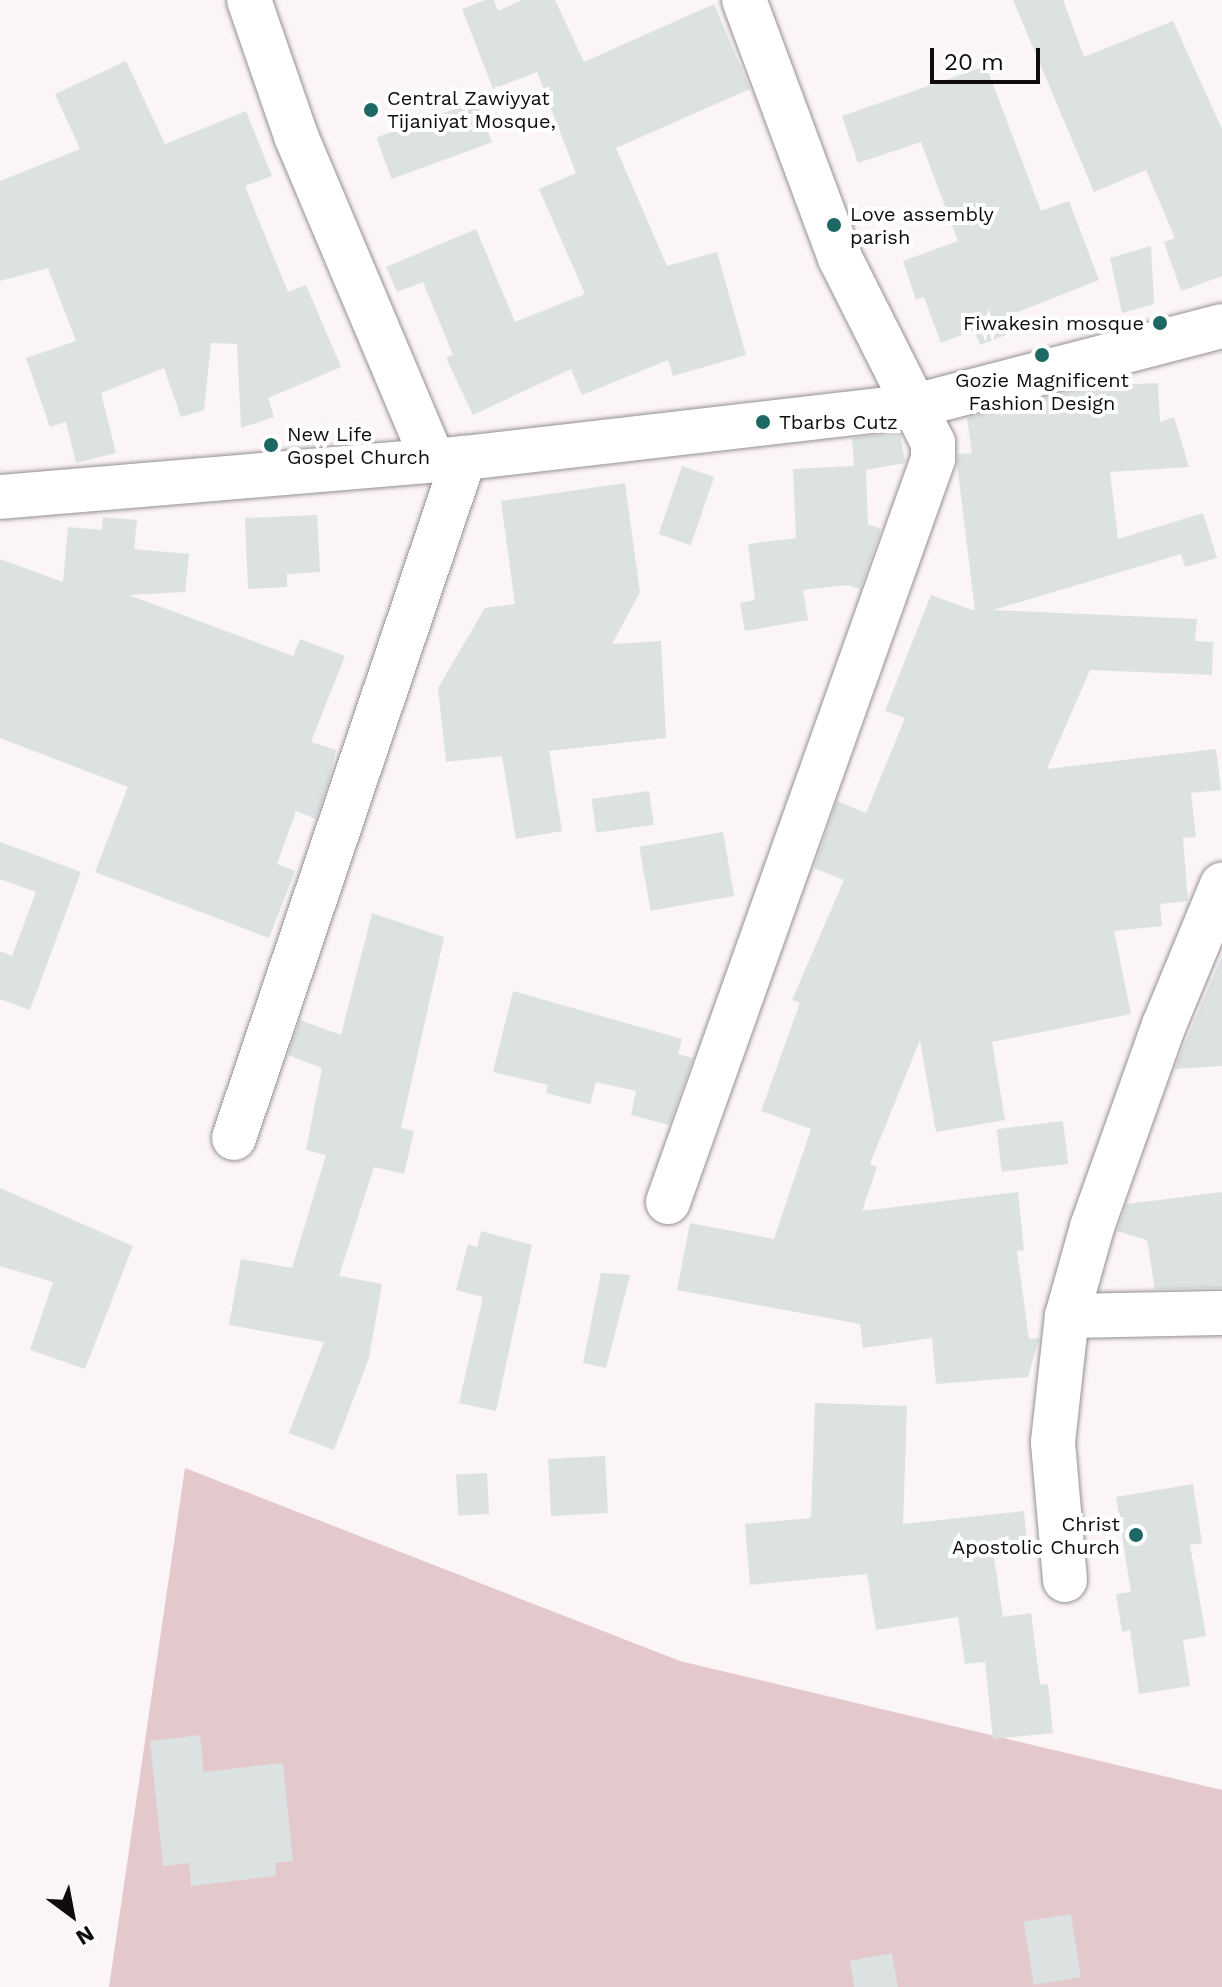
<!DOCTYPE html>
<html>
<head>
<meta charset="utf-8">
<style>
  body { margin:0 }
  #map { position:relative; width:1222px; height:1987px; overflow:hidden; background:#fcf5f7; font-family:"Work Sans",sans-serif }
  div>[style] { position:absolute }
  .green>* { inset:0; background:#e3c8cc }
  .building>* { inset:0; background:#dbe2e1; transform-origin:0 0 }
  .roads { filter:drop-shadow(0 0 2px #969091) drop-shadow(0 0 2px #969091) }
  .minor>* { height:44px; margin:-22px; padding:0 22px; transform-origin:22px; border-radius:22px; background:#fff }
  .dots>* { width:22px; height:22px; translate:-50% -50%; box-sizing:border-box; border:4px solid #fff; border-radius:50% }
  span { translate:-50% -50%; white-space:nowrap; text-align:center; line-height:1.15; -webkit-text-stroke:8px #fff; paint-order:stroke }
  .poi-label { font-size:20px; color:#0e0c0c }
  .left { translate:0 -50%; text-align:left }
  .right { translate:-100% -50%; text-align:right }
  .north { position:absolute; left:32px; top:1875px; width:80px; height:80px; -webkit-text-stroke:6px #fff; paint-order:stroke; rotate:148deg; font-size:22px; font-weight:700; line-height:32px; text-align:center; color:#0e0c0c }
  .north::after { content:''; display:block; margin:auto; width:28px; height:36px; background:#0e0c0c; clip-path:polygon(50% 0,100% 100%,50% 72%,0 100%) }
  .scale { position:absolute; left:930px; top:48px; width:110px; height:36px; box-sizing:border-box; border:4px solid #0e0c0c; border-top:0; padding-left:10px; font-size:24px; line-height:28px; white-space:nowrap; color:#0e0c0c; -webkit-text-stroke:6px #fff; paint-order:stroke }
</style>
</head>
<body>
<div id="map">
  <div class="green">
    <i style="clip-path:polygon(185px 1468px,680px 1661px,1222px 1790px,1222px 1987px,109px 1987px)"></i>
  </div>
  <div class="building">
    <i style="clip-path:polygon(485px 0,494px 0,498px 11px,522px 0,555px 0,584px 62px,714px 4px,750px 89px,616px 148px,667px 266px,717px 252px,746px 355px,673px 376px,668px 360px,582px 395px,571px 369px,473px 415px,446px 358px,453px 355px,423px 282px,397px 292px,386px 267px,476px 229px,515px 322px,585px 294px,539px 189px,576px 173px,537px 72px,493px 89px,462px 9px)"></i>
    <i style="clip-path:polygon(1013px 0,1063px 0,1084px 57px,1173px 21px,1222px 129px,1222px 276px,1181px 291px,1164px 242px,1175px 238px,1146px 170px,1094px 192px)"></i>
    <i style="clip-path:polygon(126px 61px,165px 144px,246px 111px,272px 176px,245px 186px,288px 292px,306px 285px,341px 367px,268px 398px,274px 417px,241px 428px,237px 344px,211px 343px,204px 410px,181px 417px,164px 368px,101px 393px,116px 453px,76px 463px,66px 422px,50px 427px,26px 358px,76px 341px,48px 268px,0 281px,0 181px,80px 149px,55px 94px)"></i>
    <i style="clip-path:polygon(986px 66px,1041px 211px,1069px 201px,1099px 280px,1000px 319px,1006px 335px,980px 345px,974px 330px,941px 343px,924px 297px,916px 300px,903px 261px,958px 241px,921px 142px,858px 163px,842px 116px)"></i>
    <i style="left:477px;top:101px;width:44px;height:107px;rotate:70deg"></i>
    <i style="clip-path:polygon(1151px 246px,1154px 304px,1122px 313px,1110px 258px)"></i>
    <i style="clip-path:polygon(1158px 383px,1160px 422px,1174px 417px,1189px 467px,1110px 472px,1118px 539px,1203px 513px,1217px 558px,1185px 567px,1181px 554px,993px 610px,1197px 619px,1195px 641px,1213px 642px,1212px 675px,1090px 670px,1047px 769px,1216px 749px,1221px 790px,1191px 793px,1196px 837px,1183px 838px,1188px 901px,1160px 904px,1162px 926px,1114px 931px,1131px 1014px,992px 1042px,1005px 1120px,936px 1132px,920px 1040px,870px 1164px,877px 1167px,862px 1211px,1018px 1192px,1024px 1250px,1017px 1251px,1029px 1339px,1039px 1338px,1028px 1377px,936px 1384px,932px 1338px,863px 1348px,860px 1324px,677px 1290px,690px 1223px,774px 1239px,811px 1129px,761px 1111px,800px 1003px,792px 1000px,844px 880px,814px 868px,837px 801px,866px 813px,905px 718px,885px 711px,931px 595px,975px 611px,957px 464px,958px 454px,972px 453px,967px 418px,1090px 386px)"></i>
    <i style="clip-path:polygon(900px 433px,905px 463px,866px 470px,868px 524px,881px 529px,860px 589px,848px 585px,803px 590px,808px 620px,745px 631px,740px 603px,755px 600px,748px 544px,796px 538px,793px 469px,854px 466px,852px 438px)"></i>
    <i style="left:682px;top:466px;width:34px;height:72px;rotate:19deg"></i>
    <i style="clip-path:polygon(625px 483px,640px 592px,612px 644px,661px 641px,666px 738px,549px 751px,562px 831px,516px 839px,502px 756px,446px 762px,438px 688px,485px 608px,515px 604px,501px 501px)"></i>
    <i style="clip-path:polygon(317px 515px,320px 572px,287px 574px,287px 587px,248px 589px,245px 518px)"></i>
    <i style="clip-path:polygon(103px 517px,137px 520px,134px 549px,189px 554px,185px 592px,129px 595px,293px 656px,300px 639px,345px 656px,311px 742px,336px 750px,329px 780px,316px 819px,296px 811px,277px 864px,295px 871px,269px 938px,95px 872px,128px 787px,0 738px,0 559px,63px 582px,68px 527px,102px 530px)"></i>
    <i style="left:649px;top:791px;width:34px;height:58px;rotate:82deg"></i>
    <i style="left:723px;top:832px;width:65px;height:85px;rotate:80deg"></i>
    <i style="clip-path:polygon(0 842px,81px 872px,30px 1010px,0 999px,0 951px,12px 956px,36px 892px,0 879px)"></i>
    <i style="clip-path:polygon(372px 913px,444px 937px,401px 1128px,414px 1131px,404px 1174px,374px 1167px,339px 1276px,382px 1284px,369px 1358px,334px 1450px,289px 1433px,324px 1342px,229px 1325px,241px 1259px,292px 1268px,326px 1155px,306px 1150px,322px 1068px,288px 1055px,300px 1020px,341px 1035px)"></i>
    <i style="clip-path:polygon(1222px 956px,1222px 1066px,1175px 1069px,1180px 1055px)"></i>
    <i style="clip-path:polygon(513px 991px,682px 1039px,678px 1054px,693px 1058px,669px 1125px,631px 1115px,636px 1091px,596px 1082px,590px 1104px,546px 1093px,548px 1085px,493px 1072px)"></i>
    <i style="left:1063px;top:1121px;width:43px;height:67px;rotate:83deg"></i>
    <i style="clip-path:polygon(0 1188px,133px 1246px,85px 1369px,30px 1350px,53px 1282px,0 1266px)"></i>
    <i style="clip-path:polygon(1222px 1192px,1222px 1288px,1155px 1289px,1147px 1240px,1117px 1231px,1127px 1204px)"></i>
    <i style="clip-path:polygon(481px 1231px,532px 1245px,496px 1411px,459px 1403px,483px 1297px,456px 1290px,468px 1244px,477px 1247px)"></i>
    <i style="clip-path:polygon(601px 1273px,630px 1275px,606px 1368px,583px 1363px)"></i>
    <i style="clip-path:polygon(815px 1403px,907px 1406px,903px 1524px,1024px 1511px,1028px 1553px,994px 1557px,1003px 1617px,1031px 1613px,1040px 1685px,1048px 1684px,1053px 1733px,993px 1739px,985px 1662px,965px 1664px,958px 1617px,876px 1630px,867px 1574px,750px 1585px,745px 1524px,811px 1518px)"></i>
    <i style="left:605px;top:1456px;width:57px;height:57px;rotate:87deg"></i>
    <i style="left:487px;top:1473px;width:41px;height:31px;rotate:87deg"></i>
    <i style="clip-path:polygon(1193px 1484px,1202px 1543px,1190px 1545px,1206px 1636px,1183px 1640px,1190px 1686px,1139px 1694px,1130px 1630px,1122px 1632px,1116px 1594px,1131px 1592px,1116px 1497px)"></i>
    <i style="clip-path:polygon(200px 1735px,204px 1772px,283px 1763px,293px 1861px,275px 1863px,276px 1876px,191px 1886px,189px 1863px,163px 1866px,150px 1741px)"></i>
    <i style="left:1071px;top:1914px;width:64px;height:48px;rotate:81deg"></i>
    <i style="clip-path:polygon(892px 1953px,898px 1987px,854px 1987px,850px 1961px)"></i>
  </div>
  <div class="roads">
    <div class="minor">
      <i style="left:249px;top:0;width:144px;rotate:70.9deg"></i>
      <i style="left:296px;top:136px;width:352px;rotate:67.1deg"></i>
      <i style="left:0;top:497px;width:466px;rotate:-4.8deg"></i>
      <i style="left:464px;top:458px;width:454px;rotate:-6.6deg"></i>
      <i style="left:915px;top:406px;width:317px;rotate:-14.6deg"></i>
      <i style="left:234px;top:1138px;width:718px;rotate:-71.31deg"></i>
      <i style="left:668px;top:1202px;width:789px;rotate:-70.37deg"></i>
      <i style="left:933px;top:459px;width:16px;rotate:-90deg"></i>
      <i style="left:933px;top:443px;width:207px;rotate:-116.7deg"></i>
      <i style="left:840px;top:258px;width:275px;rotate:-110.4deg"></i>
      <i style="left:1067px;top:1316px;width:155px;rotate:-1.1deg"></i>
      <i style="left:1065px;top:1580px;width:139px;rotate:-95deg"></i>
      <i style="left:1053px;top:1442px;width:127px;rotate:-83.7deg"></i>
      <i style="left:1067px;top:1316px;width:92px;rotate:-74.3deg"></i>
      <i style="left:1092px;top:1227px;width:214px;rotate:-70.4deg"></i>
      <i style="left:1164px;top:1025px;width:152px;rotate:-67.5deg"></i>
    </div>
  </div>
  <div class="dots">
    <i style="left:371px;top:110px;background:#1c6864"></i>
    <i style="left:834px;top:225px;background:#1c6864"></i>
    <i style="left:1160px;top:323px;background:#1c6864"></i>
    <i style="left:1042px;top:355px;background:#1c6864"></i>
    <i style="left:763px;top:422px;background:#1c6864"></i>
    <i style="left:271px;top:445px;background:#1c6864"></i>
    <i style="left:1136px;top:1535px;background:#1c6864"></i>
  </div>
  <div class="poi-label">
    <span class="left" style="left:387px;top:110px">Central Zawiyyat<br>Tijaniyat Mosque,</span>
    <span class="left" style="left:850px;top:226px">Love assembly<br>parish</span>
    <span class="right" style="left:1144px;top:323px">Fiwakesin mosque</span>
    <span style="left:1042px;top:392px">Gozie Magnificent<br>Fashion Design</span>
    <span class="left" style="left:779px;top:422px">Tbarbs Cutz</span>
    <span class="left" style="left:287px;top:446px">New Life<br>Gospel Church</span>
    <span class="right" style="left:1120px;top:1536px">Christ<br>Apostolic Church</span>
  </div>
  <div class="north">N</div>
  <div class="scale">20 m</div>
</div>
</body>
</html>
